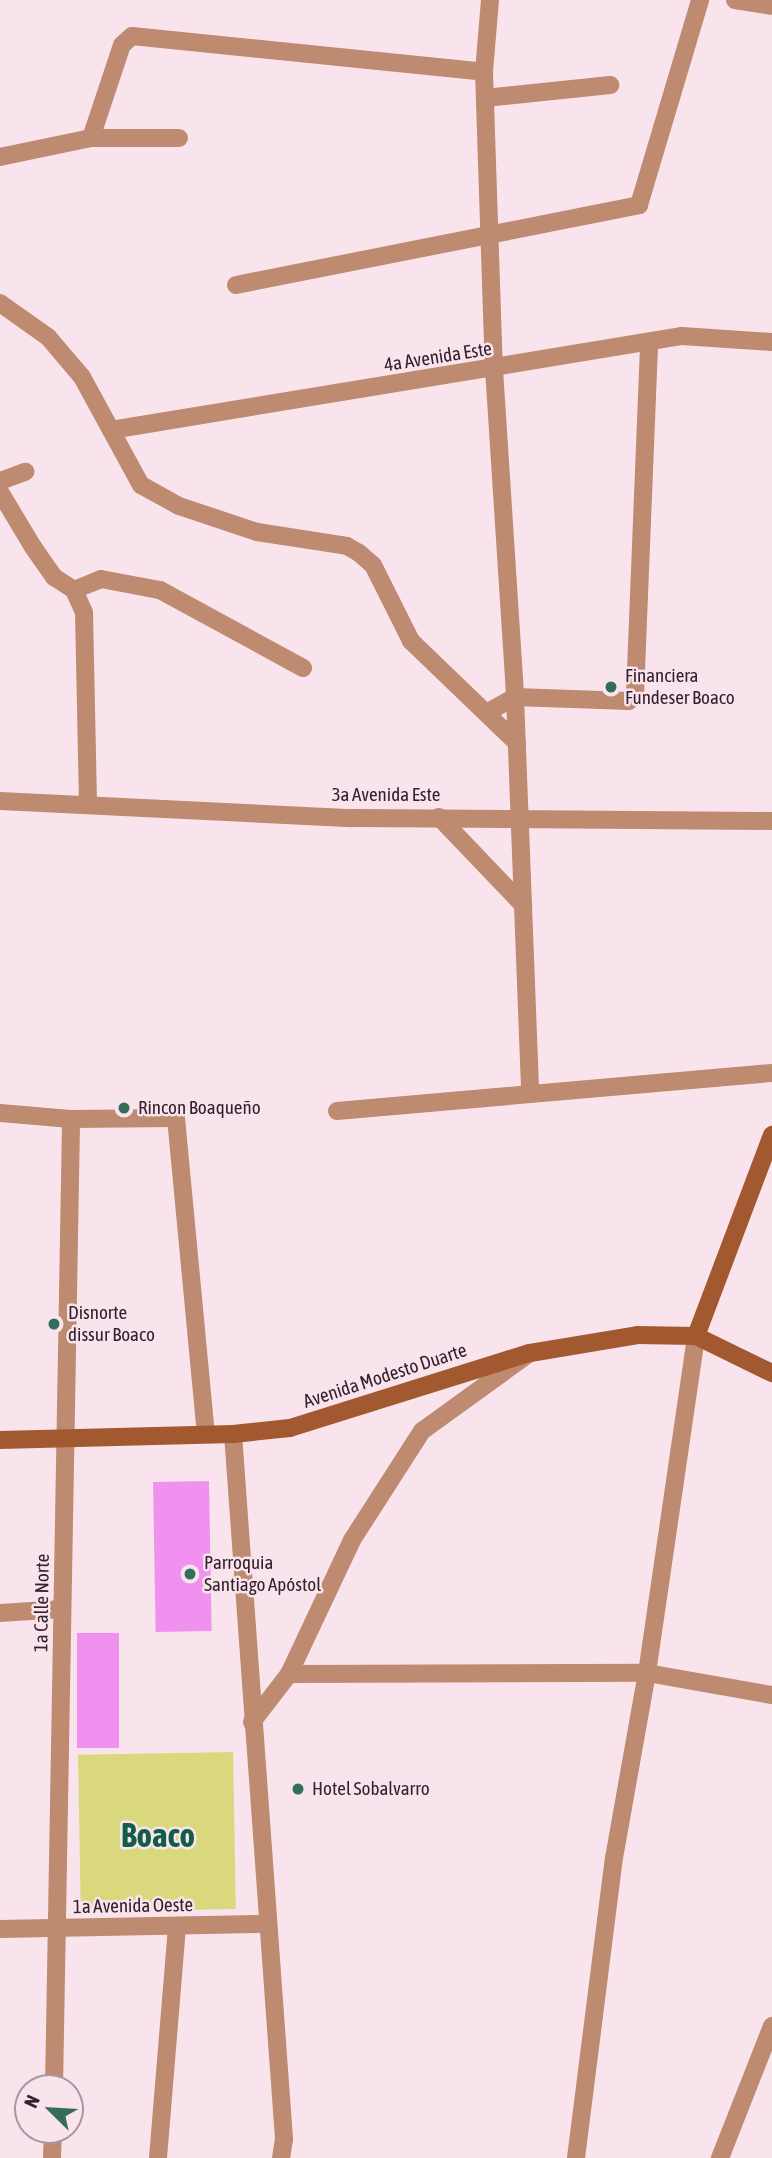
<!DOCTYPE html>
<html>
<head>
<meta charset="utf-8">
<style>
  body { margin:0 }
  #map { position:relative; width:772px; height:2158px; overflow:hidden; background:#f9e4ee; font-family:"Asap Condensed",sans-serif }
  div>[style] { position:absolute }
  .green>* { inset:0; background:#dad87d; transform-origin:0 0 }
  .building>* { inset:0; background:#f191ef; transform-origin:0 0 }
  .pedestrian>* { height:18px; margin:-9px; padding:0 9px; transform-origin:9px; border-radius:9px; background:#be8a70 }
  .minor>* { height:18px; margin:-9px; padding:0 9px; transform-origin:9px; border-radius:9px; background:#be8a70 }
  .secondary>* { height:18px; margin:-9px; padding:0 9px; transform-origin:9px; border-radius:9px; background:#a35930 }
  .dots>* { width:19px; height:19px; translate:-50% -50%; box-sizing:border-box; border:4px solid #f9e4ee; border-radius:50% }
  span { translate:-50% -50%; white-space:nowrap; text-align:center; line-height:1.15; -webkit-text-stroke:5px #f9e4ee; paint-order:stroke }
  .street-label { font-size:19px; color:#34212b }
  .poi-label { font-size:19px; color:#34212b }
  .left { translate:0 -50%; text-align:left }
  .town-label { font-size:33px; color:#125d47; font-weight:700 }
  .north { position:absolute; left:14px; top:2074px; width:70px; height:70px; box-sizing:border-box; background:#f9e4ee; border:2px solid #aa96a0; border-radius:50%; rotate:294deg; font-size:19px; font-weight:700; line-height:28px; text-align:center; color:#34212b }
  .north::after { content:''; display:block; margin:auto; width:24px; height:32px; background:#326e59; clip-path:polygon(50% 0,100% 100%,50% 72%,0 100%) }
</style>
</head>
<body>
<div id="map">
  <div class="green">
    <i style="left:233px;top:1752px;width:157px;height:155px;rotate:89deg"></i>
  </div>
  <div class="building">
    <i style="left:209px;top:1481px;width:150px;height:56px;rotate:89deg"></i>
    <i style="left:119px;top:1633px;width:115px;height:42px;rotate:90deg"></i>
  </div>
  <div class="pedestrian">
    <i style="left:639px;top:205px;width:214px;rotate:-73.4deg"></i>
  </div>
  <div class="minor">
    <i style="left:490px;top:0;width:72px;rotate:94.8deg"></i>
    <i style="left:484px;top:72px;width:297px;rotate:88.1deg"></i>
    <i style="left:494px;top:369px;width:329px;rotate:86.3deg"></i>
    <i style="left:515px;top:697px;width:395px;rotate:87.8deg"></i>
    <i style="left:735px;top:0;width:37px;rotate:9deg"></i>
    <i style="left:485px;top:98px;width:126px;rotate:-5.9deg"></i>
    <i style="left:91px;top:138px;width:98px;rotate:-71.6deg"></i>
    <i style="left:122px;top:45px;width:13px;rotate:-42deg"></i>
    <i style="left:132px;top:36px;width:354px;rotate:5.8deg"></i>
    <i style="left:0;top:157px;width:93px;rotate:-11.8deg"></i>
    <i style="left:91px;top:138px;width:88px"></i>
    <i style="left:236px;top:285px;width:411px;rotate:-11.2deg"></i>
    <i style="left:0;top:303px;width:59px;rotate:35.3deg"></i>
    <i style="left:48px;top:337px;width:52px;rotate:49.6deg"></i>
    <i style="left:82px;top:377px;width:123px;rotate:61.4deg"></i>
    <i style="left:141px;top:485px;width:43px;rotate:28.9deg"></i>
    <i style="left:179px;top:506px;width:82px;rotate:18.4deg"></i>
    <i style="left:257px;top:532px;width:91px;rotate:8.8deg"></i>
    <i style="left:347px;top:546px;width:14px;rotate:30deg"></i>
    <i style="left:359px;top:553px;width:18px;rotate:41deg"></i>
    <i style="left:373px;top:565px;width:85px;rotate:63.4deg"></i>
    <i style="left:411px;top:641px;width:147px;rotate:43.9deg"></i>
    <i style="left:111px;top:430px;width:579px;rotate:-9.35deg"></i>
    <i style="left:682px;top:336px;width:90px;rotate:3.8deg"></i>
    <i style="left:0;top:481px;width:27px;rotate:-20deg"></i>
    <i style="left:0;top:492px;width:64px;rotate:59deg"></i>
    <i style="left:33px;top:547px;width:37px;rotate:55deg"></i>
    <i style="left:54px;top:577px;width:24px;rotate:33deg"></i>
    <i style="left:74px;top:590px;width:24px;rotate:66deg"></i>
    <i style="left:84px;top:612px;width:191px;rotate:88.8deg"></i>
    <i style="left:74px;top:590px;width:29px;rotate:-22deg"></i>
    <i style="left:101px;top:579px;width:60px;rotate:10.6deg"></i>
    <i style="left:160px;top:590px;width:163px;rotate:28.6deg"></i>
    <i style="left:486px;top:713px;width:33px;rotate:-29deg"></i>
    <i style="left:515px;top:697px;width:114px;rotate:2deg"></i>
    <i style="left:629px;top:701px;width:8px;rotate:-45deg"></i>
    <i style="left:635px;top:695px;width:353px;rotate:-87.7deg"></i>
    <i style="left:0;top:801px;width:352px;rotate:2.8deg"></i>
    <i style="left:352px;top:818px;width:420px;rotate:0.4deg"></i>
    <i style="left:439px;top:817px;width:122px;rotate:46.3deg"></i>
    <i style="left:337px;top:1111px;width:437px;rotate:-5deg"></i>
    <i style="left:0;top:1113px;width:71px;rotate:4.8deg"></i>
    <i style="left:71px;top:1119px;width:105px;rotate:-0.5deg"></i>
    <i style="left:176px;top:1118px;width:317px;rotate:84.6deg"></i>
    <i style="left:233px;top:1434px;width:707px;rotate:85.86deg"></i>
    <i style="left:284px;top:2139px;width:19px;rotate:99deg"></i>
    <i style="left:0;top:1613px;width:62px;rotate:-3.7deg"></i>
    <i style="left:289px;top:1674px;width:358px;rotate:-0.2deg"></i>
    <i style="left:647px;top:1673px;width:127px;rotate:10deg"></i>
    <i style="left:252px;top:1722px;width:61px;rotate:-52.4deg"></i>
    <i style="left:289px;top:1674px;width:148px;rotate:-64.8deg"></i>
    <i style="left:352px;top:1540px;width:130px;rotate:-57.3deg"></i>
    <i style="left:422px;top:1431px;width:130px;rotate:-35.9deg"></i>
    <i style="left:0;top:1929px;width:268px;rotate:-1.1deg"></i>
    <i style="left:54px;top:2088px;width:969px;rotate:-88.99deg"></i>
    <i style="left:52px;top:2158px;width:28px;rotate:-88deg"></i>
    <i style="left:158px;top:2158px;width:233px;rotate:-85.3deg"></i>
    <i style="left:576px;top:2158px;width:302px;rotate:-82.8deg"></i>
    <i style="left:614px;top:1858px;width:188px;rotate:-79.9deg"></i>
    <i style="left:647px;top:1673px;width:341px;rotate:-81.7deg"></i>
    <i style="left:720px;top:2158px;width:142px;rotate:-68.5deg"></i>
  </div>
  <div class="secondary">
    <i style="left:696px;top:1336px;width:215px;rotate:-69.3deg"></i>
    <i style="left:0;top:1440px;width:233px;rotate:-1.5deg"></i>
    <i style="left:233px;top:1434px;width:57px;rotate:-6deg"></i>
    <i style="left:290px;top:1428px;width:251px;rotate:-17.4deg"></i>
    <i style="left:530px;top:1353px;width:109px;rotate:-9.5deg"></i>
    <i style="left:637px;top:1335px;width:59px;rotate:1deg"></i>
    <i style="left:696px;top:1336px;width:85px;rotate:26deg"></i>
  </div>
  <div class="dots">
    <i style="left:611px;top:687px;background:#326e59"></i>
    <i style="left:124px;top:1108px;background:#326e59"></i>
    <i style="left:54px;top:1324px;background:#326e59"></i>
    <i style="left:190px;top:1574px;background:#326e59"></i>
    <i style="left:298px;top:1789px;background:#326e59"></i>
  </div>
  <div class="street-label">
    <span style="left:438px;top:357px;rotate:-9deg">4a Avenida Este</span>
    <span style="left:386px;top:795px">3a Avenida Este</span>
    <span style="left:385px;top:1376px;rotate:-18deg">Avenida Modesto Duarte</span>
    <span style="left:42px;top:1603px;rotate:-89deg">1a Calle Norte</span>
    <span style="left:133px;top:1906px;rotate:-1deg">1a Avenida Oeste</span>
  </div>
  <div class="poi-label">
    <span class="left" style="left:625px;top:687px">Financiera<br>Fundeser Boaco</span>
    <span class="left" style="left:138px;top:1108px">Rincon Boaqueño</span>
    <span class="left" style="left:68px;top:1324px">Disnorte<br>dissur Boaco</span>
    <span class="left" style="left:204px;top:1574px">Parroquia<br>Santiago Apóstol</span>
    <span class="left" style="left:312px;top:1789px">Hotel Sobalvarro</span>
  </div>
  <div class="town-label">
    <span style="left:158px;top:1836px">Boaco</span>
  </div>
  <div class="north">N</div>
</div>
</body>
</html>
